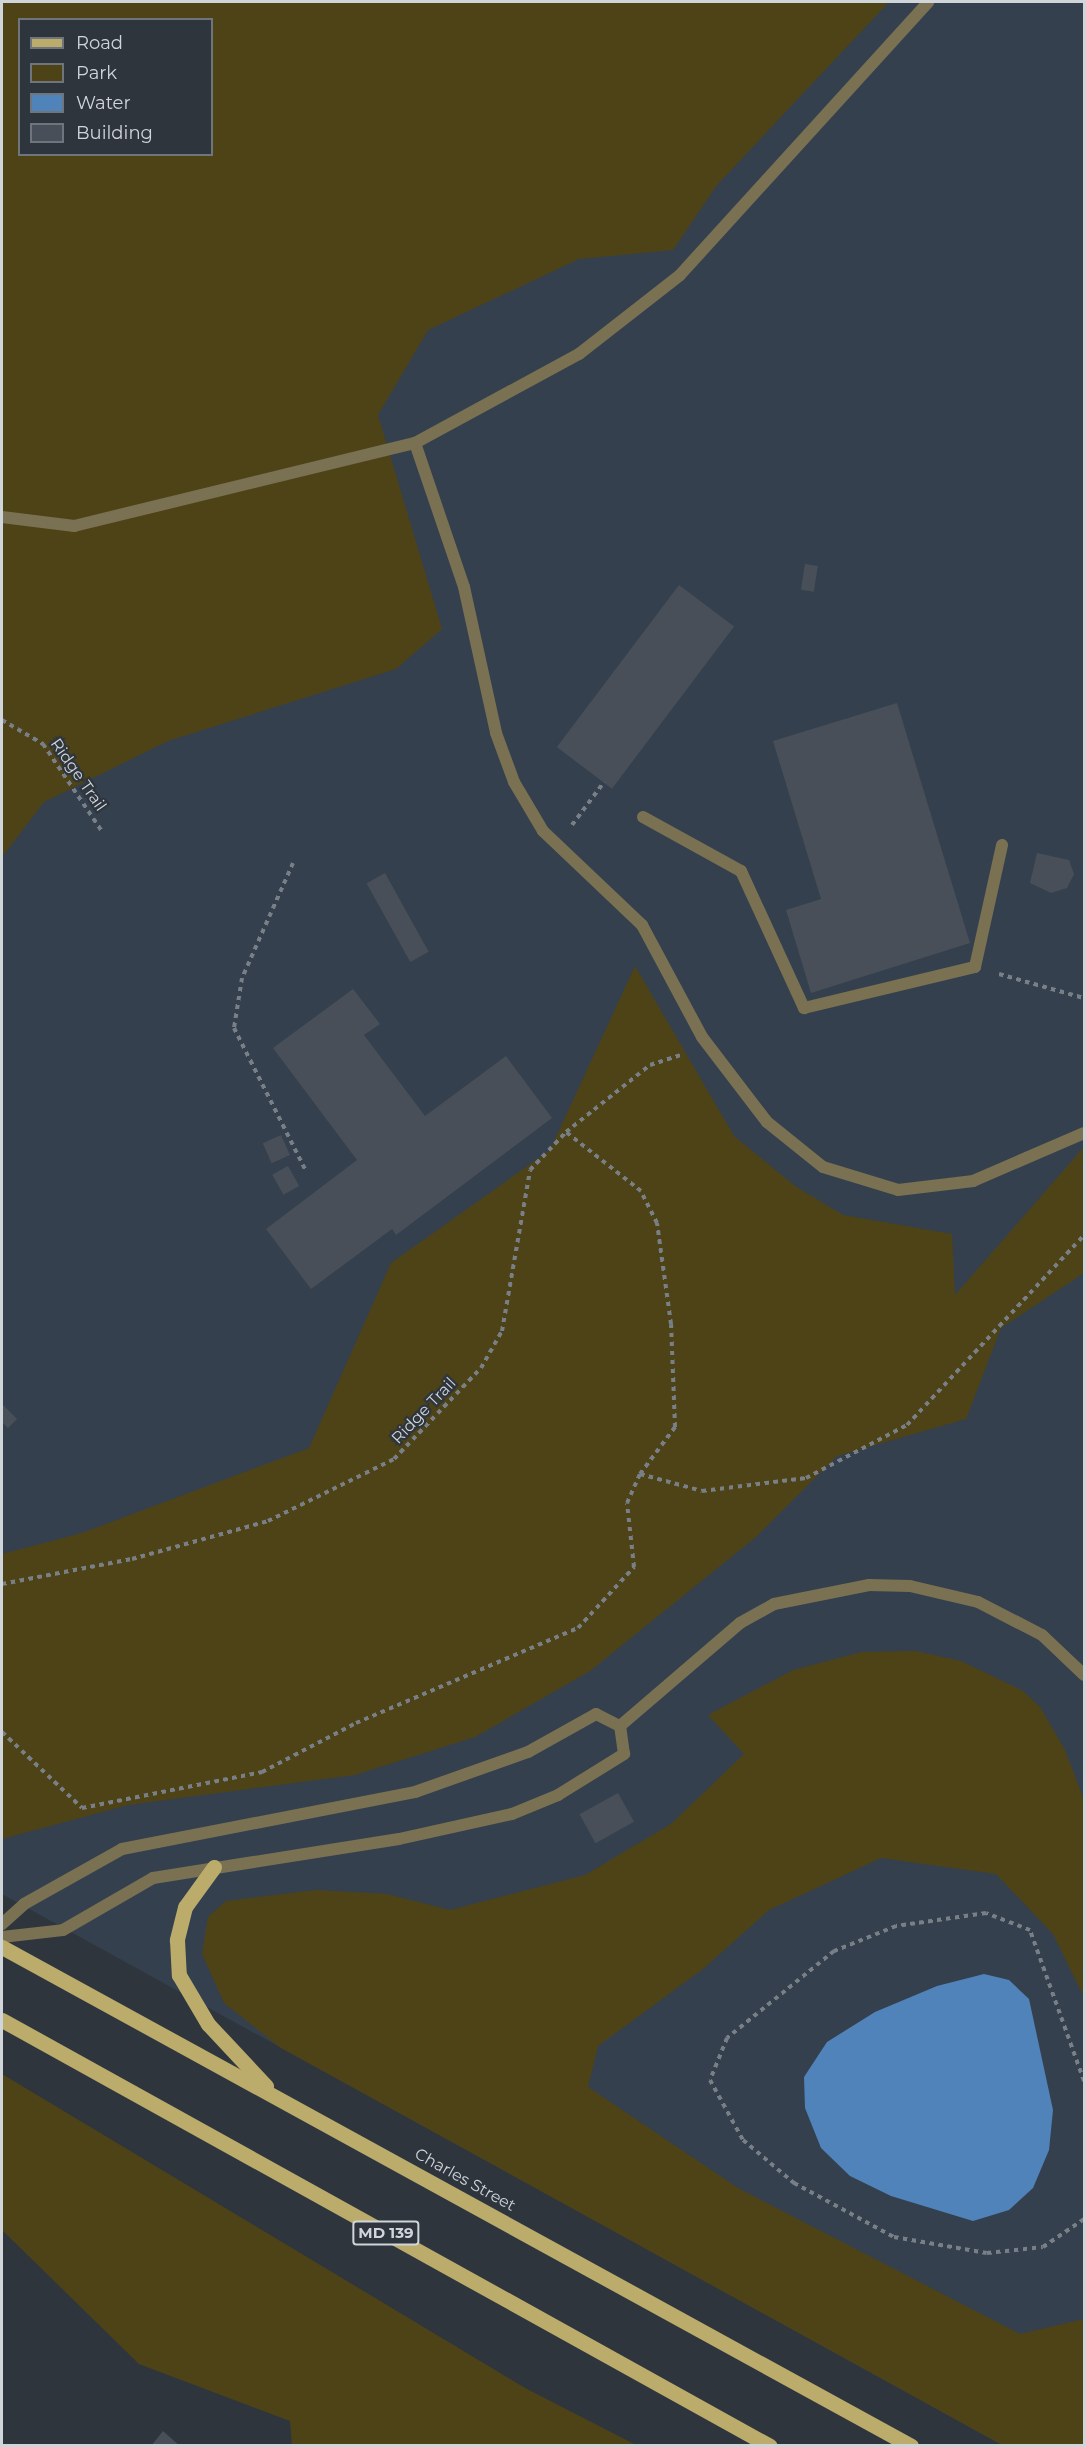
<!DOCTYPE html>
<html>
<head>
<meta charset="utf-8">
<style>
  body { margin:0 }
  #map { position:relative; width:1086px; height:2447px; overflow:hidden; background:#2e353d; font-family:Montserrat,sans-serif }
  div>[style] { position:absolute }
  .built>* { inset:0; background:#34404d }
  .green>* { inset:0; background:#4e4317 }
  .water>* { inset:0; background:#5183bb }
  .building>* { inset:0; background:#484f58; transform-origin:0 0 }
  .path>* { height:4px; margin-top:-2px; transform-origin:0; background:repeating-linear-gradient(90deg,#797f86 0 4.5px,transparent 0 9px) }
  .service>* { height:12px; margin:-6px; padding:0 6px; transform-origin:6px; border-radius:6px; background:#797152 }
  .minor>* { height:12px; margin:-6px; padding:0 6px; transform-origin:6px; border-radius:6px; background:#797152 }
  .primary>* { height:15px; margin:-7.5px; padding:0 7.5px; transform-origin:7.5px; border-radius:7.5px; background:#bcac6b }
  span { translate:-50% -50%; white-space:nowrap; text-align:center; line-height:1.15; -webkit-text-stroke:4.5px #2e353d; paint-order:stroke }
  .shield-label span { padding:2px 4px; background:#2e353d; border:2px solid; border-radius:4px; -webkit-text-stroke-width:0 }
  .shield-label { font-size:15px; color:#d0d5da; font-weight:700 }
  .street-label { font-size:16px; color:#d0d5da }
  .frame { position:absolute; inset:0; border:3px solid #d0d5da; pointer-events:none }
  .legend { position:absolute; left:18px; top:18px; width:195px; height:138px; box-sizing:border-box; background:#2e353d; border:2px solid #6f757c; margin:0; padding:8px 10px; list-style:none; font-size:18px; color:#d0d5da }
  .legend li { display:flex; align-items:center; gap:12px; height:30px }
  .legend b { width:30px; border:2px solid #6f757c }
</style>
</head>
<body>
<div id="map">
  <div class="built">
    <i style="clip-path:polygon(evenodd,2px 2px,1084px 2px,1084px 2445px,1002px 2445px,2px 1894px,2px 2px,20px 20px,212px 20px,212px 154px,20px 154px,20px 20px)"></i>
  </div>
  <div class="green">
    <i style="clip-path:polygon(evenodd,2px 2px,889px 2px,717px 185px,673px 250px,579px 259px,428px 330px,378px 415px,442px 629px,396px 669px,168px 741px,44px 802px,2px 857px,2px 2px,20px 20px,212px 20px,212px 154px,20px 154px,20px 20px)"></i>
    <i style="clip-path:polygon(635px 966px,734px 1136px,795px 1186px,843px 1215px,952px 1234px,955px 1295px,1084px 1147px,1084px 1273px,1001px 1328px,966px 1419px,837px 1456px,756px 1537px,590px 1671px,475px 1737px,355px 1775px,128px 1805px,2px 1839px,2px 1554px,82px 1533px,309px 1448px,391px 1263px,550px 1150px)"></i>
    <i style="clip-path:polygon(916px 1651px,961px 1661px,1023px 1691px,1040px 1707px,1065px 1750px,1084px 1800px,1084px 1997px,1053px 1934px,996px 1874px,881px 1858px,769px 1910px,703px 1969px,598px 2046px,588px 2087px,738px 2188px,1020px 2334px,1084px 2319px,1084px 2445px,1002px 2445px,281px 2048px,224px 2003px,202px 1954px,208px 1917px,226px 1901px,316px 1890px,387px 1894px,450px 1910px,585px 1875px,671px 1824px,744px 1754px,708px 1715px,793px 1670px,862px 1652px)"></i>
    <i style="clip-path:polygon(2px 2074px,525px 2388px,636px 2445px,292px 2445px,290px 2421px,139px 2364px,2px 2230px)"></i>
  </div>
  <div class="water">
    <i style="clip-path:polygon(984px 1974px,1009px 1980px,1029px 1999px,1053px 2110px,1049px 2150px,1033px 2188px,1009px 2210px,973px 2221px,891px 2196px,850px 2176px,821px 2148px,805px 2108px,804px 2077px,827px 2042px,875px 2012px,937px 1986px)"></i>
  </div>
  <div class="building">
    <i style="left:805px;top:564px;width:13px;height:26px;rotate:9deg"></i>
    <i style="left:679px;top:585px;width:69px;height:203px;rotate:37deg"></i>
    <i style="clip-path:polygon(897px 703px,970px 943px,811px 993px,786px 910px,821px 899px,773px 741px)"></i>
    <i style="clip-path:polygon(1037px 853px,1069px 860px,1074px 874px,1067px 888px,1051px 893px,1030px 883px)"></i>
    <i style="left:385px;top:873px;width:90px;height:21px;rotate:61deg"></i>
    <i style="clip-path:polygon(353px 989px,380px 1024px,364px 1035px,425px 1116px,506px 1056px,552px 1118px,396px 1235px,392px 1229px,311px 1289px,266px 1229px,357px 1160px,273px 1048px)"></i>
    <i style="left:281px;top:1135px;width:22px;height:20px;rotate:66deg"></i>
    <i style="left:288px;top:1166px;width:23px;height:18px;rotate:61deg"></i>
    <i style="clip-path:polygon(2px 1404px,17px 1419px,8px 1428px,2px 1422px)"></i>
    <i style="left:618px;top:1793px;width:33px;height:44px;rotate:61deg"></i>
    <i style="clip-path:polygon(163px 2431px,180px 2446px,151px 2446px)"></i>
  </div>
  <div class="path">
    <i style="left:2px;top:720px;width:48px;rotate:30.3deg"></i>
    <i style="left:43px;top:744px;width:104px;rotate:56deg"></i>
    <i style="left:572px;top:825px;width:54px;rotate:-53.3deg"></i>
    <i style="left:293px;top:863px;width:126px;rotate:113.9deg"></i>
    <i style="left:242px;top:978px;width:51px;rotate:99.1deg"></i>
    <i style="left:234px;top:1028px;width:158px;rotate:63.3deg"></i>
    <i style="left:999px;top:974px;width:88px;rotate:15.8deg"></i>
    <i style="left:640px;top:1474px;width:64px;rotate:15.3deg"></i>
    <i style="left:702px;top:1491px;width:105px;rotate:-7.1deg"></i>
    <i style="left:806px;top:1478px;width:114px;rotate:-27.7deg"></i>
    <i style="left:907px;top:1425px;width:260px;rotate:-47deg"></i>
    <i style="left:2px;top:1584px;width:132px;rotate:-10.9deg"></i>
    <i style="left:132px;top:1559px;width:141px;rotate:-15.6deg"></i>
    <i style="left:268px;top:1521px;width:140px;rotate:-26.2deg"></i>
    <i style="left:394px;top:1459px;width:126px;rotate:-46.3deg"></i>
    <i style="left:481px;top:1368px;width:43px;rotate:-60.4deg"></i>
    <i style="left:502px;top:1331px;width:163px;rotate:-80.1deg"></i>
    <i style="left:530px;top:1170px;width:52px;rotate:-46.5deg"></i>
    <i style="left:566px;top:1132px;width:107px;rotate:-38.6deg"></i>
    <i style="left:650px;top:1065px;width:35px;rotate:-18deg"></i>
    <i style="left:2px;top:1732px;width:110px;rotate:43.5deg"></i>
    <i style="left:82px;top:1808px;width:184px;rotate:-11.3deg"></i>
    <i style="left:262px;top:1772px;width:106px;rotate:-27.5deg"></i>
    <i style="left:356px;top:1723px;width:241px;rotate:-23.2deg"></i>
    <i style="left:578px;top:1628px;width:83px;rotate:-47.4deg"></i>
    <i style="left:634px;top:1567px;width:64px;rotate:-96.2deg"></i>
    <i style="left:627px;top:1503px;width:32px;rotate:-66deg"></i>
    <i style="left:640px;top:1474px;width:59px;rotate:-53.3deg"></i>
    <i style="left:675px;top:1427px;width:103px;rotate:-92.2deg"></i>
    <i style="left:671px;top:1324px;width:102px;rotate:-97.9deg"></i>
    <i style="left:657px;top:1223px;width:36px;rotate:-117deg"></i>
    <i style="left:641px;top:1191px;width:95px;rotate:-141.8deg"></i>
    <i style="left:1084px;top:2081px;width:160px;rotate:-109.7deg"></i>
    <i style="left:1030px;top:1930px;width:47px;rotate:-158.9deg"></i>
    <i style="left:986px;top:1913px;width:91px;rotate:171.8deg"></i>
    <i style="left:896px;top:1926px;width:67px;rotate:158deg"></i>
    <i style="left:834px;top:1951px;width:138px;rotate:140.9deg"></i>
    <i style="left:727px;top:2038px;width:45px;rotate:112deg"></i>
    <i style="left:710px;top:2080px;width:68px;rotate:61.2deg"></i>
    <i style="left:743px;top:2140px;width:67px;rotate:40.1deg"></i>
    <i style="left:794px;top:2183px;width:114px;rotate:28.4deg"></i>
    <i style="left:894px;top:2237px;width:94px;rotate:9.8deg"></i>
    <i style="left:987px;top:2253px;width:56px;rotate:-6.1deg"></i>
    <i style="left:1043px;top:2247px;width:50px;rotate:-34.3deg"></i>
  </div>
  <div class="service">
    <i style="left:643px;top:817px;width:112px;rotate:28.9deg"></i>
    <i style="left:741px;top:871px;width:151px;rotate:65.3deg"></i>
    <i style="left:804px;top:1008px;width:176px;rotate:-13.5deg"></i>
    <i style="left:975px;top:967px;width:125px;rotate:-77.5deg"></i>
  </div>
  <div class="minor">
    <i style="left:415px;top:443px;width:152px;rotate:71.2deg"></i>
    <i style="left:464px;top:587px;width:149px;rotate:77.6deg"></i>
    <i style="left:496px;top:733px;width:52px;rotate:69.8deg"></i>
    <i style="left:514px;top:782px;width:57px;rotate:59.4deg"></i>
    <i style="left:543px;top:831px;width:137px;rotate:43.5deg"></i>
    <i style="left:642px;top:925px;width:127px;rotate:61.8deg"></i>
    <i style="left:702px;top:1037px;width:107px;rotate:52.6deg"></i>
    <i style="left:767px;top:1122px;width:72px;rotate:38.8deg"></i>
    <i style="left:823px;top:1167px;width:78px;rotate:17deg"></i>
    <i style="left:898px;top:1190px;width:76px;rotate:-6.8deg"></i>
    <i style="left:973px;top:1181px;width:121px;rotate:-23.4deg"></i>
    <i style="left:2px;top:517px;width:73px;rotate:7.1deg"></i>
    <i style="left:74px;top:526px;width:351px;rotate:-13.7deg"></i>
    <i style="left:415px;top:443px;width:187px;rotate:-28.5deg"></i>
    <i style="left:579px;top:354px;width:128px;rotate:-38deg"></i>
    <i style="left:680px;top:275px;width:369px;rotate:-47.7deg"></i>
    <i style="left:620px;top:1726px;width:158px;rotate:-40.6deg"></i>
    <i style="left:740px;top:1623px;width:39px;rotate:-29deg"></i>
    <i style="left:774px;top:1604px;width:97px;rotate:-11.3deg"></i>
    <i style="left:869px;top:1585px;width:41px;rotate:1.4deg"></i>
    <i style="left:910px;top:1586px;width:70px;rotate:13.2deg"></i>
    <i style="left:978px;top:1602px;width:72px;rotate:27.3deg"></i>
    <i style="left:1042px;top:1635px;width:58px;rotate:43.6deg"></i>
    <i style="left:2px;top:1924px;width:30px;rotate:-42deg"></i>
    <i style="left:24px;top:1904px;width:112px;rotate:-29.3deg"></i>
    <i style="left:122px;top:1849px;width:298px;rotate:-11deg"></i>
    <i style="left:415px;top:1792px;width:120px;rotate:-19.5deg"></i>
    <i style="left:528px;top:1752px;width:78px;rotate:-29.2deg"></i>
    <i style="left:596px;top:1714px;width:27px;rotate:27deg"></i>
    <i style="left:2px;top:1937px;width:61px;rotate:-6.5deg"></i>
    <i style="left:63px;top:1930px;width:104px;rotate:-30deg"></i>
    <i style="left:153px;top:1878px;width:249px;rotate:-9deg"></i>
    <i style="left:399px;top:1839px;width:116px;rotate:-12.5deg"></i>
    <i style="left:512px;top:1814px;width:50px;rotate:-22.4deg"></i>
    <i style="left:558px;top:1795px;width:78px;rotate:-31.8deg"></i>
    <i style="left:624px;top:1754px;width:28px;rotate:-98deg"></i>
  </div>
  <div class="primary">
    <i style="left:214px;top:1867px;width:49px;rotate:125.9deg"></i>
    <i style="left:185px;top:1907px;width:34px;rotate:104deg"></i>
    <i style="left:177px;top:1940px;width:35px;rotate:87deg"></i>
    <i style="left:179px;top:1975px;width:57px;rotate:59.4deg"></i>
    <i style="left:208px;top:2024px;width:85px;rotate:46.9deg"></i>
    <i style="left:2px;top:1947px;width:1037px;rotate:28.76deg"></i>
    <i style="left:2px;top:2020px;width:878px;rotate:29.02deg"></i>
  </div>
  <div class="shield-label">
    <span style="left:386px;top:2233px">MD 139</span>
  </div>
  <div class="street-label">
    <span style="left:78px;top:775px;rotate:55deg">Ridge Trail</span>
    <span style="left:424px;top:1411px;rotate:-46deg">Ridge Trail</span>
    <span style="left:465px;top:2180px;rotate:29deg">Charles Street</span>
  </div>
  <div class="frame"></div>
  <ul class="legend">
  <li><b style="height:8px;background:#bcac6b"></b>Road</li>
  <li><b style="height:16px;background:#4e4317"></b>Park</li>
  <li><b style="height:16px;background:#5183bb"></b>Water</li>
  <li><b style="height:16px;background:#484f58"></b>Building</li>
  </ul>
</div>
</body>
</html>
